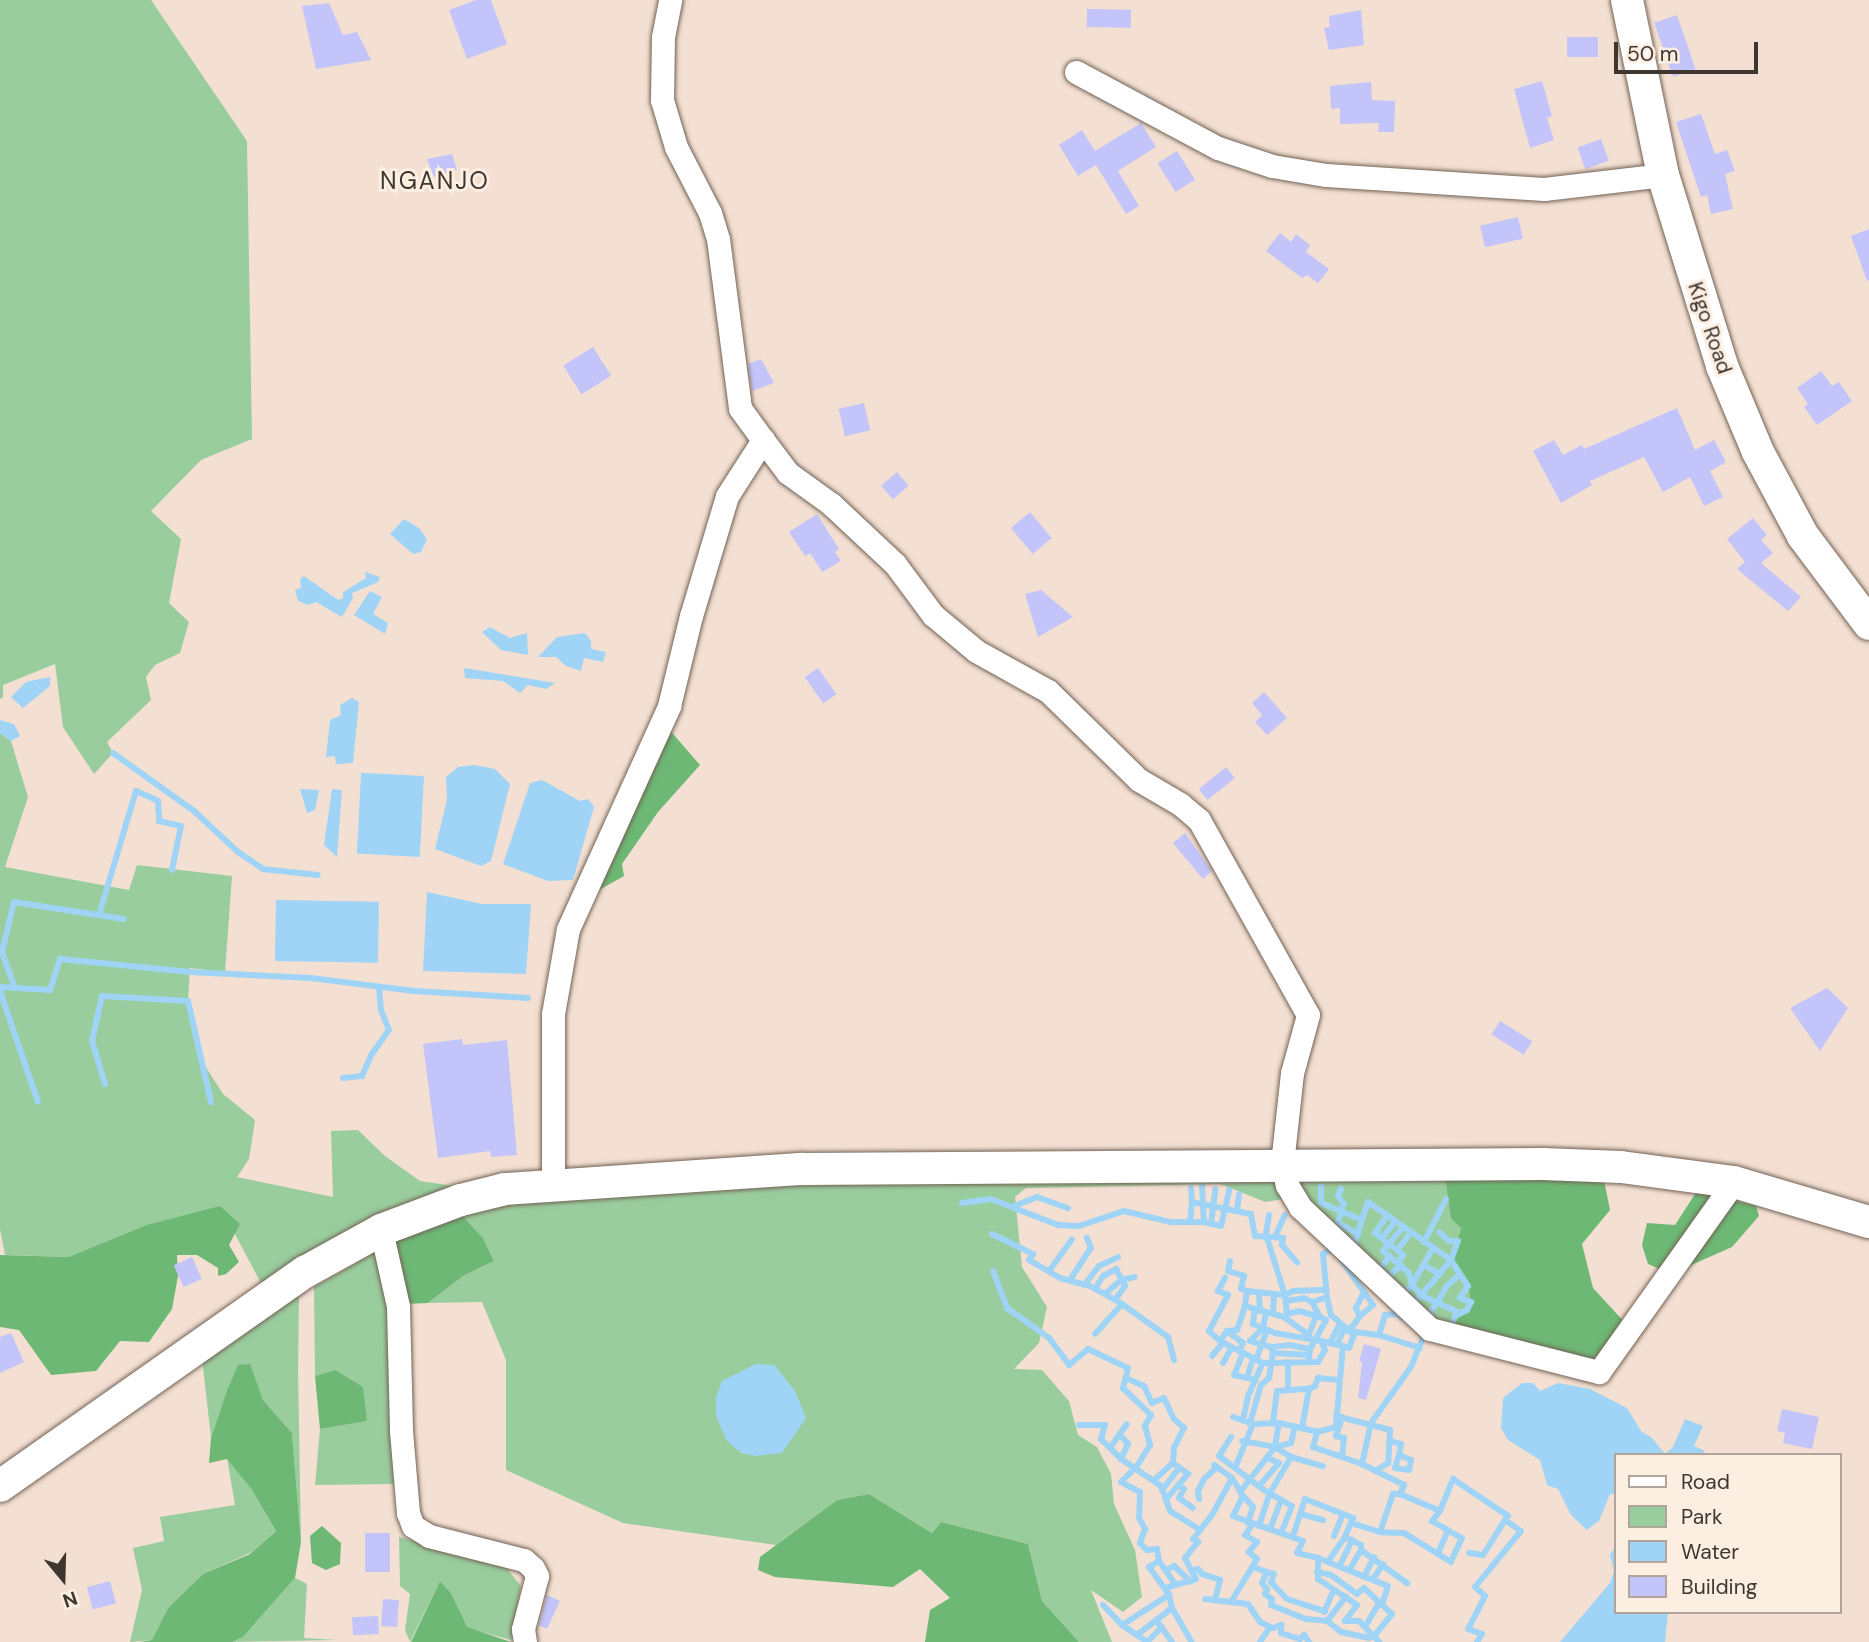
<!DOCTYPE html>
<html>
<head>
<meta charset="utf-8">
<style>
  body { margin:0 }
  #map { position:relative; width:1869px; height:1642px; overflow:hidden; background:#f3e0d2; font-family:"DM Sans",sans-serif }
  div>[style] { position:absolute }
  .green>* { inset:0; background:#9acd9e }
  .forest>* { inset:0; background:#6db875 }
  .water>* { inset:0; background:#9fd4f6; transform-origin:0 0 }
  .stream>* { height:6px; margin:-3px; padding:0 3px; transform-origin:3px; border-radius:3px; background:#9fd4f6 }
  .building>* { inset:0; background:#c3c4f9; transform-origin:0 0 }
  .roads { filter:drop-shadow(0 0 2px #726255) drop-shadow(0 0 2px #726255) }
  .street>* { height:23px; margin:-11.5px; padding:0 11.5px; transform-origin:11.5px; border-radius:11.5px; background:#fff }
  .secondary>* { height:32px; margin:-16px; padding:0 16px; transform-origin:16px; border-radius:16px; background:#fff }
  span { translate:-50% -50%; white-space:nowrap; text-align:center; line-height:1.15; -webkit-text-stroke:6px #fdeee2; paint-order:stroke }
  .street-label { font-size:21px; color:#3d3631 }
  .quarter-label { font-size:24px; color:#3d3631; letter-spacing:2px }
  .legend { position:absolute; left:1614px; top:1453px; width:228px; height:161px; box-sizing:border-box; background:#fdeee2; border:2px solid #b0a49b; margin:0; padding:9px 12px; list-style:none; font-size:21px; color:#3d3631 }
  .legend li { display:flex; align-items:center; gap:14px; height:35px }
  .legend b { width:35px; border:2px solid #b0a49b }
  .north { position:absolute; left:28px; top:1544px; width:70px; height:70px; -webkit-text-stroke:5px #fdeee2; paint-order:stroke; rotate:161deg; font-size:19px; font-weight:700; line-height:28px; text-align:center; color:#3d3631 }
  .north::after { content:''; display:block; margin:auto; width:24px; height:32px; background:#3d3631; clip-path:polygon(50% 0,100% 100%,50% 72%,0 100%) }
  .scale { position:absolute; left:1614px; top:42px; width:144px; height:32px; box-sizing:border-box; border:4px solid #3d3631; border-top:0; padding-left:9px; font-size:21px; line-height:24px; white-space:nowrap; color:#3d3631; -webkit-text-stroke:5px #fdeee2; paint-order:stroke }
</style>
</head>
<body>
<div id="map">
  <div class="green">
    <i style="clip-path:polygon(0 0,151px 0,247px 141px,252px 439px,201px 460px,151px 511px,181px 539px,169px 603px,189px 622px,180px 653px,155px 665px,146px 677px,151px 700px,107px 742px,113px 753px,94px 774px,63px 727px,55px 664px,3px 685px,3px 697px,0 699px)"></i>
    <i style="clip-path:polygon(0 733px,11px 741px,28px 797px,5px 867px,129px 890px,137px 865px,232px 876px,225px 972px,190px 968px,188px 1001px,202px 1061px,223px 1094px,255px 1120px,249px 1159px,237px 1177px,333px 1197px,331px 1131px,358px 1130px,385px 1156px,420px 1181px,460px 1187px,262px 1285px,220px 1206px,69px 1257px,5px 1255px,0 1229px)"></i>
    <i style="clip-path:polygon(1295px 1173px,1445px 1175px,1461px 1227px,1451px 1260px,1468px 1286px,1471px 1302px,1467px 1310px,1450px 1328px,1427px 1318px,1295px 1187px)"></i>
    <i style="clip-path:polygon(1274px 1175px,1284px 1199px,1265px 1202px,1221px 1184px,1026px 1188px,1015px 1197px,1022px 1267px,1047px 1307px,1039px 1343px,1014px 1369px,1042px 1370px,1069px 1401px,1078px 1435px,1097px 1447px,1111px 1474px,1114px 1504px,1135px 1550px,1142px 1597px,1123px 1612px,1091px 1590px,1112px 1642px,1079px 1642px,1042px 1601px,1028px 1544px,941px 1522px,932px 1533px,869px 1494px,837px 1500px,776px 1545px,623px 1523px,506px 1470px,506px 1360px,482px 1302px,428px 1303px,463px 1276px,494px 1261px,483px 1238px,460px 1213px,490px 1208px,557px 1198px,689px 1189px,867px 1184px,931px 1178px)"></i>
    <i style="clip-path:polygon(379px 1250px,393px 1315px,390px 1403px,394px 1484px,315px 1485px,320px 1429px,366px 1421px,335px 1370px,315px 1376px,314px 1287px)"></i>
    <i style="clip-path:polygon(299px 1295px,298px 1370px,301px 1542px,292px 1433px,263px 1400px,249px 1364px,226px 1393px,211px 1438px,202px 1359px)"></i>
    <i style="clip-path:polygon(227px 1458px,252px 1490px,276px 1531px,252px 1552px,203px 1574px,168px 1608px,152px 1640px,130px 1642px,142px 1590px,133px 1548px,164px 1541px,160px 1517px,235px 1505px)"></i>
    <i style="clip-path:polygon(399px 1537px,503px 1564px,521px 1586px,511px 1640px,467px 1628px,451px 1593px,440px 1581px,410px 1642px,405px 1630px,410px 1594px,400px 1586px)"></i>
    <i style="clip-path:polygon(295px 1578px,307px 1584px,304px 1638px,337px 1640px,232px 1642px,243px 1637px)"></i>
  </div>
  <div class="forest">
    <i style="clip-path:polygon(667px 727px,700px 765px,658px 812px,622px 864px,624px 876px,599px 890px)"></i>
    <i style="clip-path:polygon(1445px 1175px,1603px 1175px,1610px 1210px,1582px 1244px,1593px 1288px,1628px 1326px,1622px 1359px,1606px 1383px,1450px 1328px,1471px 1302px,1468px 1286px,1451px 1260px,1461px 1228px,1451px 1218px)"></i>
    <i style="clip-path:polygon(1697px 1191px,1756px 1206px,1759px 1216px,1732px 1247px,1671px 1274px,1648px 1264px,1642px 1245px,1647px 1223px,1675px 1225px)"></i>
    <i style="clip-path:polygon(220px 1206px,240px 1224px,229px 1245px,239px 1262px,226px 1274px,218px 1276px,218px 1268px,197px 1255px,177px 1255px,178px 1276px,172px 1309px,149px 1342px,120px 1341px,96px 1371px,51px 1375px,19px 1330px,0 1327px,0 1255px,69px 1257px,147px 1225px)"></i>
    <i style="clip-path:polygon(460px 1213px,483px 1238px,494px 1261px,463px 1276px,428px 1303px,405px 1304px,395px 1241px)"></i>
    <i style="clip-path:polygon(250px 1364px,263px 1400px,292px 1433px,301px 1542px,295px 1578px,243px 1637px,232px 1642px,140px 1642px,152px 1640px,168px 1608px,203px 1574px,250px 1554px,276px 1531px,252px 1490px,227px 1459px,209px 1463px,211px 1438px,226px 1393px,238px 1365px)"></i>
    <i style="clip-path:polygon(335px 1370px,363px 1387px,367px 1421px,320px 1429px,315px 1376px)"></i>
    <i style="clip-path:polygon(869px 1494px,932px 1533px,941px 1522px,1028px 1544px,1042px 1601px,1079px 1642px,925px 1642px,930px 1610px,950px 1598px,920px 1569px,893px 1587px,775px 1577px,758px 1570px,760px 1557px,837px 1500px)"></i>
    <i style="clip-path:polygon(322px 1526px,341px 1543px,340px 1564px,326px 1570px,312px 1563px,310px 1536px)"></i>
    <i style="clip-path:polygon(440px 1581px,451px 1593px,467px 1627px,511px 1642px,411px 1642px)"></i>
  </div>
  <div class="water">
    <i style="clip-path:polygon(404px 519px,419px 528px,427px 539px,421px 552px,413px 554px,390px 534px)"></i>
    <i style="clip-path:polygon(365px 572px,380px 577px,378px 582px,352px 593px,353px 598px,342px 617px,316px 602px,308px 605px,298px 601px,295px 590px,301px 588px,300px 579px,304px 576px,338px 600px,343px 598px,343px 592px,366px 578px)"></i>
    <i style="clip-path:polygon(370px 591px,382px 597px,373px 614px,388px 623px,385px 634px,354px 615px)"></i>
    <i style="clip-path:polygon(490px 627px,510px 638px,527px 633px,528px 655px,501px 650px,482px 632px)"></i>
    <i style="clip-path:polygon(585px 633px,591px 641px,591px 649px,606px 652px,603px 662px,584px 658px,581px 671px,566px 666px,556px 657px,538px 657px,557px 637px)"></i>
    <i style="clip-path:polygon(464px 668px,555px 683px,546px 689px,528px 685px,520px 693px,503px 681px,465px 678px)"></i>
    <i style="clip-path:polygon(50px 677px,50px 686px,23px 708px,11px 697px,26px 682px)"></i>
    <i style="clip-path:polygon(352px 698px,359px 702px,353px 763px,336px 764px,335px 756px,326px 757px,330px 720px,341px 715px,340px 705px)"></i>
    <i style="clip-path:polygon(0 720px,14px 724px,20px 736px,11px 741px,0 733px)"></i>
    <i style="clip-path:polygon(474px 765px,495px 769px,510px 784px,491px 861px,481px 866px,435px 849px,447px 800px,446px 777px,458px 767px)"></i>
    <i style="left:424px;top:776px;width:81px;height:63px;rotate:93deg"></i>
    <i style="clip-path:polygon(542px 780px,580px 801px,588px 799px,594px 807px,573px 880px,548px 881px,503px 864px,530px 783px)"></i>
    <i style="clip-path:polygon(300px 789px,319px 790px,315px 810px,307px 813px)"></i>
    <i style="clip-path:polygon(332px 789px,342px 790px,337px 857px,324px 845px)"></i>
    <i style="clip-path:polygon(427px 892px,482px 904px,531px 904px,526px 974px,423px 971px)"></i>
    <i style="left:276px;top:900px;width:103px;height:61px;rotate:1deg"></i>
    <i style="clip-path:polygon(756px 1364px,774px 1365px,795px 1391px,806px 1418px,782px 1453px,756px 1456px,741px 1453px,727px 1441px,716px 1416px,716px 1398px,722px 1381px)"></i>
    <i style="clip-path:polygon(1522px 1383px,1533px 1383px,1540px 1391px,1558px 1383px,1590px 1389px,1627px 1408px,1641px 1431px,1652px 1438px,1665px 1454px,1673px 1447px,1685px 1419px,1703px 1426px,1694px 1446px,1705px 1451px,1701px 1455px,1615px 1455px,1615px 1494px,1610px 1494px,1599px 1521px,1587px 1530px,1571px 1515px,1558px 1489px,1547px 1485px,1540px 1460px,1508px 1440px,1501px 1428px,1503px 1398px)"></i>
    <i style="clip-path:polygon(1615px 1547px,1615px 1612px,1668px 1612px,1665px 1642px,1560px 1642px,1610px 1583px,1614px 1571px,1610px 1555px)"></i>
  </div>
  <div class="stream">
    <i style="left:113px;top:753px;width:100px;rotate:35.6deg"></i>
    <i style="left:194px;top:811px;width:60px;rotate:43deg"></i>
    <i style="left:238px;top:852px;width:30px;rotate:34deg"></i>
    <i style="left:263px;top:869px;width:55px;rotate:6.2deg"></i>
    <i style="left:99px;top:915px;width:129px;rotate:-73.4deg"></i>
    <i style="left:136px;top:791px;width:24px;rotate:24deg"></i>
    <i style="left:158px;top:801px;width:20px;rotate:87deg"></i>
    <i style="left:159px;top:821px;width:23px;rotate:13deg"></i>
    <i style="left:181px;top:826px;width:45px;rotate:101.6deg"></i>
    <i style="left:0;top:987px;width:50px;rotate:3.4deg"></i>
    <i style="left:50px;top:990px;width:33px;rotate:-72deg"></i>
    <i style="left:60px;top:959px;width:131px;rotate:5.7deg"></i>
    <i style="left:190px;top:972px;width:121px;rotate:2.8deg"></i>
    <i style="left:311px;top:978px;width:104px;rotate:7.2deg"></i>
    <i style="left:414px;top:991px;width:114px;rotate:3.5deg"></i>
    <i style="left:15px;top:988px;width:38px;rotate:-110deg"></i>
    <i style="left:2px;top:952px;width:51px;rotate:-76.5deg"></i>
    <i style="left:14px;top:902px;width:111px;rotate:8.8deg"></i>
    <i style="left:0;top:991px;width:117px;rotate:71.1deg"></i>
    <i style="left:343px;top:1078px;width:19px;rotate:-6deg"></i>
    <i style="left:362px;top:1076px;width:24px;rotate:-66deg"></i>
    <i style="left:372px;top:1054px;width:29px;rotate:-55deg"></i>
    <i style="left:389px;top:1030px;width:22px;rotate:-112deg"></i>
    <i style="left:381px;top:1010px;width:23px;rotate:-95deg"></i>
    <i style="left:105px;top:1084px;width:45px;rotate:-106.8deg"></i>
    <i style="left:92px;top:1041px;width:46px;rotate:-77.5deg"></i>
    <i style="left:102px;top:996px;width:86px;rotate:3.3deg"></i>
    <i style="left:188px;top:1001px;width:104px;rotate:77.2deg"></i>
    <i style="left:1202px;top:1186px;width:36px;rotate:87deg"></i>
    <i style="left:1321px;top:1186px;width:17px;rotate:90deg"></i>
    <i style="left:1321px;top:1203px;width:44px;rotate:22.5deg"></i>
    <i style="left:1191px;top:1188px;width:14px;rotate:86deg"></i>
    <i style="left:1192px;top:1202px;width:60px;rotate:11.5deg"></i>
    <i style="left:1251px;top:1214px;width:22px;rotate:80deg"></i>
    <i style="left:1255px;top:1236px;width:28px;rotate:4deg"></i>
    <i style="left:1283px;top:1238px;width:7px;rotate:98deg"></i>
    <i style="left:1282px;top:1245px;width:23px;rotate:49deg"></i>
    <i style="left:962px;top:1203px;width:29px;rotate:-8deg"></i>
    <i style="left:991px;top:1199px;width:72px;rotate:21.2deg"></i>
    <i style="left:1058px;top:1225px;width:21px;rotate:3deg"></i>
    <i style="left:1079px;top:1226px;width:47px;rotate:-18.4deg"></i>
    <i style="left:1124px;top:1211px;width:47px;rotate:13.4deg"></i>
    <i style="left:1170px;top:1222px;width:34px"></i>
    <i style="left:1204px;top:1222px;width:17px;rotate:13deg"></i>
    <i style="left:1221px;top:1226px;width:37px;rotate:-77deg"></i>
    <i style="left:1012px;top:1207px;width:27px;rotate:-22deg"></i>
    <i style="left:1037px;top:1197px;width:33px;rotate:20deg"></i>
    <i style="left:1237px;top:1211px;width:17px;rotate:-83deg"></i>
    <i style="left:1269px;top:1215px;width:20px;rotate:99deg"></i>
    <i style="left:1266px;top:1235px;width:63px;rotate:72.4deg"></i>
    <i style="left:1285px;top:1295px;width:9px;rotate:-27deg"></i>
    <i style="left:1293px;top:1291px;width:33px;rotate:-2deg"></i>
    <i style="left:1387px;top:1216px;width:21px;rotate:125deg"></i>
    <i style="left:1375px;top:1233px;width:36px;rotate:38deg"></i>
    <i style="left:1403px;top:1255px;width:9px;rotate:126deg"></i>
    <i style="left:1190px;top:1222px;width:20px;rotate:-84deg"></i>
    <i style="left:1338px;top:1223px;width:23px;rotate:29deg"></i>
    <i style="left:1211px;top:1224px;width:35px;rotate:-83deg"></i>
    <i style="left:1403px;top:1227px;width:31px;rotate:130deg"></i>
    <i style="left:1383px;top:1251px;width:34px;rotate:40deg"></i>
    <i style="left:1409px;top:1273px;width:12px;rotate:76deg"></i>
    <i style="left:1339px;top:1231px;width:4px;rotate:-135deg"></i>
    <i style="left:1336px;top:1228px;width:25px;rotate:-72deg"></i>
    <i style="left:1344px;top:1204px;width:10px;rotate:-127deg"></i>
    <i style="left:1338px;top:1196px;width:8px;rotate:-67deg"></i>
    <i style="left:992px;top:1234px;width:46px;rotate:26deg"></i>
    <i style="left:1033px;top:1254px;width:7px;rotate:124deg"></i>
    <i style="left:1029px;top:1260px;width:36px;rotate:30deg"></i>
    <i style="left:1060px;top:1278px;width:31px;rotate:15deg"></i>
    <i style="left:1090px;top:1286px;width:37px;rotate:29deg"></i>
    <i style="left:1122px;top:1304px;width:40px;rotate:132deg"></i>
    <i style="left:1275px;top:1237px;width:24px;rotate:-66deg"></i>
    <i style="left:1382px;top:1238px;width:21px;rotate:-51deg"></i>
    <i style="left:1350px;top:1240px;width:6px;rotate:45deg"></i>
    <i style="left:1354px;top:1244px;width:44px;rotate:-71.6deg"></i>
    <i style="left:1368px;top:1202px;width:101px;rotate:34.9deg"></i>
    <i style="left:1451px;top:1260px;width:31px;rotate:57deg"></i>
    <i style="left:1468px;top:1286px;width:14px;rotate:124deg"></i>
    <i style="left:1460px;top:1298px;width:12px;rotate:20deg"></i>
    <i style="left:1471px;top:1302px;width:9px;rotate:117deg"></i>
    <i style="left:1467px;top:1310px;width:13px;rotate:153deg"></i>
    <i style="left:1424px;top:1242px;width:48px;rotate:-62.9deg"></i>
    <i style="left:1397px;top:1250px;width:22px;rotate:-51deg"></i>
    <i style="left:1341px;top:1259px;width:56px;rotate:55.2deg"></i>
    <i style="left:1373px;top:1305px;width:17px;rotate:140deg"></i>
    <i style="left:1230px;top:1261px;width:10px;rotate:101deg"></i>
    <i style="left:1228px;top:1271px;width:17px;rotate:17deg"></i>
    <i style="left:1244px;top:1276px;width:13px;rotate:103deg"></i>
    <i style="left:1241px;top:1289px;width:6px;rotate:18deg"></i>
    <i style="left:1247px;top:1291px;width:15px;rotate:98deg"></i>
    <i style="left:1245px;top:1306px;width:25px;rotate:108deg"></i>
    <i style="left:1237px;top:1330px;width:10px;rotate:174deg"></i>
    <i style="left:1227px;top:1331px;width:12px;rotate:125deg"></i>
    <i style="left:1220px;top:1341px;width:48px;rotate:27.1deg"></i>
    <i style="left:1424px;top:1265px;width:18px;rotate:29deg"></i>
    <i style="left:1379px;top:1270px;width:18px;rotate:-52deg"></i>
    <i style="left:993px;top:1271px;width:40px;rotate:69deg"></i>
    <i style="left:1007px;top:1308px;width:52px;rotate:35.5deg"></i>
    <i style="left:1049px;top:1338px;width:34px;rotate:53deg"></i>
    <i style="left:1069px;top:1365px;width:25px;rotate:-40deg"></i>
    <i style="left:1088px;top:1349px;width:44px;rotate:25.4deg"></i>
    <i style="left:1128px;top:1368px;width:21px;rotate:104deg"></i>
    <i style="left:1123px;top:1388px;width:39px;rotate:44deg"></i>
    <i style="left:1151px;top:1415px;width:13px;rotate:119deg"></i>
    <i style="left:1145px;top:1426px;width:20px;rotate:75deg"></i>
    <i style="left:1150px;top:1445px;width:26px;rotate:122deg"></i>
    <i style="left:1136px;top:1467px;width:21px;rotate:135deg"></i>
    <i style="left:1121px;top:1482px;width:21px;rotate:28deg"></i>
    <i style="left:1140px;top:1492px;width:26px;rotate:92deg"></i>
    <i style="left:1139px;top:1518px;width:13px;rotate:61deg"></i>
    <i style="left:1145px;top:1529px;width:15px;rotate:110deg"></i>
    <i style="left:1140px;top:1543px;width:10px;rotate:45deg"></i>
    <i style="left:1147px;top:1550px;width:10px;rotate:-6deg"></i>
    <i style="left:1157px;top:1549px;width:12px;rotate:81deg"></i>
    <i style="left:1159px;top:1561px;width:12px;rotate:149deg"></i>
    <i style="left:1149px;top:1567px;width:34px;rotate:54deg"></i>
    <i style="left:1169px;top:1595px;width:13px;rotate:77deg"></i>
    <i style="left:1172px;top:1608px;width:39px;rotate:60deg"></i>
    <i style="left:1049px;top:1271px;width:39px;rotate:-54deg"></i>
    <i style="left:1385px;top:1279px;width:21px;rotate:-41deg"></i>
    <i style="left:1070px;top:1280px;width:38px;rotate:-57deg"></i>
    <i style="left:1091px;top:1248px;width:11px;rotate:-112deg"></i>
    <i style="left:1085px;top:1284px;width:23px;rotate:-52deg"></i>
    <i style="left:1099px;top:1266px;width:21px;rotate:-25deg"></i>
    <i style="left:1412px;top:1285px;width:43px;rotate:-60.4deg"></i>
    <i style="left:1095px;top:1289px;width:15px;rotate:-58deg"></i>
    <i style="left:1103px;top:1276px;width:15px;rotate:-28deg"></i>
    <i style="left:1116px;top:1269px;width:19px;rotate:62deg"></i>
    <i style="left:1125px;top:1286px;width:17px;rotate:126deg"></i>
    <i style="left:1247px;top:1291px;width:38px;rotate:6deg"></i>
    <i style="left:1285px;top:1295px;width:19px;rotate:84deg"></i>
    <i style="left:1287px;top:1314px;width:12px;rotate:-14deg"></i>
    <i style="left:1299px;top:1311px;width:18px;rotate:16deg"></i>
    <i style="left:1316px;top:1316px;width:19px;rotate:111deg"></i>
    <i style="left:1259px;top:1292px;width:19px;rotate:87deg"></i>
    <i style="left:1105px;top:1294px;width:21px;rotate:-41deg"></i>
    <i style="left:1121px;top:1280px;width:14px;rotate:-12deg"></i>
    <i style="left:1363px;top:1294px;width:16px;rotate:117deg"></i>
    <i style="left:1356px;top:1308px;width:9px;rotate:63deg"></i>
    <i style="left:1360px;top:1316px;width:19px;rotate:126deg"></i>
    <i style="left:1349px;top:1331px;width:30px;rotate:8deg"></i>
    <i style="left:1379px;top:1335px;width:43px;rotate:17.6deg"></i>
    <i style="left:1402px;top:1295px;width:14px;rotate:-45deg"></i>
    <i style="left:1412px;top:1285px;width:16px;rotate:45deg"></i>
    <i style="left:1423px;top:1296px;width:38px;rotate:25deg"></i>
    <i style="left:1457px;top:1312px;width:17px;rotate:114deg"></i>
    <i style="left:1286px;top:1301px;width:18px;rotate:-9deg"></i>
    <i style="left:1304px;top:1298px;width:9px;rotate:27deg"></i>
    <i style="left:1122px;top:1304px;width:57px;rotate:35.7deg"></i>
    <i style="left:1168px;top:1337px;width:24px;rotate:75deg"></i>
    <i style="left:1413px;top:1305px;width:59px;rotate:-49.8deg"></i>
    <i style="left:1451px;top:1260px;width:20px;rotate:-70deg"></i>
    <i style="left:1458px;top:1241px;width:9px;rotate:180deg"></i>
    <i style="left:1449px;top:1241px;width:13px;rotate:-138deg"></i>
    <i style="left:1245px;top:1306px;width:10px;rotate:17deg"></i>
    <i style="left:1255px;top:1309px;width:15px;rotate:98deg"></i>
    <i style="left:1253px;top:1324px;width:24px;rotate:22deg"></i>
    <i style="left:1275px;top:1333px;width:47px;rotate:9.9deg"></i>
    <i style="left:1255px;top:1309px;width:30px;rotate:15deg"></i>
    <i style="left:1284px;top:1317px;width:31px;rotate:36deg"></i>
    <i style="left:1273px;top:1314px;width:20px;rotate:-87deg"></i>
    <i style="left:1427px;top:1318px;width:36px;rotate:-58deg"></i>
    <i style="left:1446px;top:1287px;width:19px;rotate:-43deg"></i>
    <i style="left:1227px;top:1331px;width:20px;rotate:37deg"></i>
    <i style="left:1243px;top:1343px;width:9px;rotate:117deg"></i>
    <i style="left:1379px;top:1335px;width:21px;rotate:-73deg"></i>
    <i style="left:1385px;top:1315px;width:12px;rotate:-5deg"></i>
    <i style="left:1397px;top:1314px;width:7px;rotate:34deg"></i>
    <i style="left:1220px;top:1341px;width:15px;rotate:-138deg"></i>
    <i style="left:1209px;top:1331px;width:41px;rotate:-62.2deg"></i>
    <i style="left:1228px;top:1295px;width:11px;rotate:-158deg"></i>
    <i style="left:1218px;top:1291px;width:15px;rotate:-62deg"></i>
    <i style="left:1330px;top:1343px;width:22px;rotate:-63deg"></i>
    <i style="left:1337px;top:1345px;width:20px;rotate:-66deg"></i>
    <i style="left:1271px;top:1347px;width:18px;rotate:-6deg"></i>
    <i style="left:1289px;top:1345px;width:21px;rotate:11deg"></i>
    <i style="left:1243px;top:1353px;width:24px;rotate:112deg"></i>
    <i style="left:1234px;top:1375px;width:22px;rotate:13deg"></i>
    <i style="left:1273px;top:1353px;width:36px;rotate:3deg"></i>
    <i style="left:1212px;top:1356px;width:17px;rotate:-50deg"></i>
    <i style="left:1256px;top:1360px;width:32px;rotate:-70deg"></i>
    <i style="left:1309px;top:1361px;width:12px;rotate:-85deg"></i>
    <i style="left:1310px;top:1349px;width:33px;rotate:-61deg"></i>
    <i style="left:1326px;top:1320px;width:7px;rotate:-153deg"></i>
    <i style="left:1320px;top:1317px;width:17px;rotate:-118deg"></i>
    <i style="left:1312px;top:1302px;width:16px;rotate:-18deg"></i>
    <i style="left:1288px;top:1362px;width:28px;rotate:90deg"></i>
    <i style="left:1223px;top:1363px;width:18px;rotate:-61deg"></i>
    <i style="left:1126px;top:1378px;width:20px;rotate:24deg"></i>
    <i style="left:1144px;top:1386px;width:19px;rotate:65deg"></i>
    <i style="left:1152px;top:1403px;width:13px;rotate:-23deg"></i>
    <i style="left:1164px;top:1398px;width:23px;rotate:65deg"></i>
    <i style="left:1174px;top:1419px;width:13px;rotate:42deg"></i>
    <i style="left:1184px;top:1428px;width:22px;rotate:117deg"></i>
    <i style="left:1174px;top:1448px;width:15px;rotate:94deg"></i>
    <i style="left:1173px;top:1463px;width:19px;rotate:36deg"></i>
    <i style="left:1188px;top:1474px;width:33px;rotate:131deg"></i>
    <i style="left:1247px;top:1378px;width:21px;rotate:-73deg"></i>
    <i style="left:1336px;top:1416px;width:56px;rotate:14.5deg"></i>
    <i style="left:1390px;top:1430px;width:33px;rotate:93deg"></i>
    <i style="left:1388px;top:1463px;width:15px;rotate:148deg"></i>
    <i style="left:1233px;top:1417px;width:21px;rotate:19deg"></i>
    <i style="left:1253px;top:1424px;width:26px;rotate:-2deg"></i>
    <i style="left:1279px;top:1423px;width:39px;rotate:13deg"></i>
    <i style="left:1317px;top:1432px;width:20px;rotate:-15deg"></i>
    <i style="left:1336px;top:1427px;width:81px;rotate:-85.1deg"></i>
    <i style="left:1343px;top:1346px;width:6px;rotate:18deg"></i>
    <i style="left:1349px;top:1348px;width:14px;rotate:-69deg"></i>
    <i style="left:1354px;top:1335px;width:30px;rotate:-139deg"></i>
    <i style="left:1331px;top:1315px;width:18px;rotate:-103deg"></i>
    <i style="left:1327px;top:1297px;width:43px;rotate:-95.3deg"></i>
    <i style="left:1323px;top:1254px;width:13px;rotate:-32deg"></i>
    <i style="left:1243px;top:1420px;width:25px;rotate:-78deg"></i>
    <i style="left:1248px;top:1396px;width:36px;rotate:-66deg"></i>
    <i style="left:1263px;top:1363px;width:55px;rotate:-1deg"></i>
    <i style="left:1318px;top:1362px;width:14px;rotate:-60deg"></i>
    <i style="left:1325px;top:1350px;width:10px;rotate:-114deg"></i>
    <i style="left:1321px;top:1341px;width:23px;rotate:13deg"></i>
    <i style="left:1250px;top:1423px;width:40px;rotate:-74deg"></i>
    <i style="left:1261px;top:1385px;width:11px;rotate:-41deg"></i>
    <i style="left:1269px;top:1378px;width:25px;rotate:-81deg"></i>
    <i style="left:1273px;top:1353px;width:6px;rotate:-108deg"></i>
    <i style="left:1271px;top:1347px;width:22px;rotate:-164deg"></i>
    <i style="left:1250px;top:1341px;width:18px;rotate:-45deg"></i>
    <i style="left:1263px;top:1328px;width:16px;rotate:-79deg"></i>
    <i style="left:1273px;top:1423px;width:32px;rotate:-83deg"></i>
    <i style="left:1277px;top:1391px;width:32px;rotate:-4deg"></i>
    <i style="left:1079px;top:1425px;width:26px"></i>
    <i style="left:1105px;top:1425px;width:15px;rotate:106deg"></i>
    <i style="left:1101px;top:1439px;width:28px;rotate:45deg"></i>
    <i style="left:1121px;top:1459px;width:48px;rotate:34deg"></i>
    <i style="left:1161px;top:1486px;width:27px;rotate:70deg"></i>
    <i style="left:1170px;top:1511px;width:36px;rotate:32deg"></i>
    <i style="left:1302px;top:1428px;width:40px;rotate:-80deg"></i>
    <i style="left:1309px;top:1389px;width:7px;rotate:-27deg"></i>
    <i style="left:1315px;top:1386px;width:9px;rotate:-69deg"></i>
    <i style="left:1318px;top:1378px;width:20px;rotate:6deg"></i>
    <i style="left:1317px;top:1432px;width:16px;rotate:105deg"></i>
    <i style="left:1313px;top:1447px;width:52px;rotate:19.1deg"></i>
    <i style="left:1362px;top:1464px;width:47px;rotate:26.6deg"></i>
    <i style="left:1404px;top:1485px;width:10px;rotate:114deg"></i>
    <i style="left:1400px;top:1494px;width:43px;rotate:23deg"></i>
    <i style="left:1440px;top:1511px;width:13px;rotate:129deg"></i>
    <i style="left:1432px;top:1521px;width:34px;rotate:30deg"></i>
    <i style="left:1462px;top:1538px;width:26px;rotate:115deg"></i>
    <i style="left:1451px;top:1562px;width:55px;rotate:-148.3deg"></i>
    <i style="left:1404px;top:1533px;width:24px;rotate:-178deg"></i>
    <i style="left:1380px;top:1532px;width:30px;rotate:-163deg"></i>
    <i style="left:1231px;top:1437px;width:22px;rotate:122deg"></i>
    <i style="left:1219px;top:1456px;width:56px;rotate:37.1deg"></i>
    <i style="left:1264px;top:1490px;width:32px;rotate:30deg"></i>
    <i style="left:1292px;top:1506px;width:27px;rotate:112deg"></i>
    <i style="left:1242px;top:1441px;width:34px;rotate:10deg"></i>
    <i style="left:1275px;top:1447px;width:19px;rotate:32deg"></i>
    <i style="left:1291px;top:1457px;width:33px;rotate:16deg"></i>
    <i style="left:1390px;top:1441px;width:11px;rotate:15deg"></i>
    <i style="left:1401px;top:1444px;width:11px;rotate:100deg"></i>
    <i style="left:1399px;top:1455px;width:13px;rotate:23deg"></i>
    <i style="left:1411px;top:1460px;width:10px;rotate:101deg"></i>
    <i style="left:1409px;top:1470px;width:14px;rotate:-172deg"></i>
    <i style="left:1395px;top:1468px;width:14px;rotate:-73deg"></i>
    <i style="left:1275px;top:1447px;width:16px;rotate:-14deg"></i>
    <i style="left:1291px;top:1443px;width:17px;rotate:-77deg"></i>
    <i style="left:1110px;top:1448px;width:29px;rotate:-55deg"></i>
    <i style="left:1342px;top:1457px;width:19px;rotate:-84deg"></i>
    <i style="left:1344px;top:1438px;width:8px;rotate:-166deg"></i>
    <i style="left:1336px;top:1436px;width:20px;rotate:-72deg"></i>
    <i style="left:1121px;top:1459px;width:17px;rotate:-65deg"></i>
    <i style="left:1128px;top:1444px;width:11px;rotate:-131deg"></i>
    <i style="left:1362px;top:1464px;width:42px;rotate:-77.6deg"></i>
    <i style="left:1371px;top:1423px;width:69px;rotate:-54.5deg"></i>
    <i style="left:1411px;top:1367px;width:35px;rotate:-68deg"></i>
    <i style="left:1424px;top:1335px;width:3px;rotate:-135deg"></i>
    <i style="left:1214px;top:1465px;width:22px;rotate:36deg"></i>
    <i style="left:1232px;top:1478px;width:21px;rotate:59deg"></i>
    <i style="left:1243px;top:1496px;width:22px;rotate:117deg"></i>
    <i style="left:1233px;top:1516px;width:74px;rotate:19.7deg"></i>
    <i style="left:1303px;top:1541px;width:13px;rotate:117deg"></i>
    <i style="left:1297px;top:1553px;width:22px;rotate:13deg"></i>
    <i style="left:1318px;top:1558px;width:21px;rotate:90deg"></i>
    <i style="left:1318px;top:1579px;width:47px;rotate:33.7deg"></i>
    <i style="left:1357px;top:1605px;width:20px;rotate:127deg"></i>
    <i style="left:1345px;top:1621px;width:14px"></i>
    <i style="left:1359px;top:1621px;width:29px;rotate:46deg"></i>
    <i style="left:1235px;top:1468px;width:48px;rotate:-67.8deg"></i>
    <i style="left:1154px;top:1480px;width:25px;rotate:-42deg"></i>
    <i style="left:1178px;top:1485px;width:7px;rotate:34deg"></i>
    <i style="left:1184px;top:1489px;width:10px;rotate:119deg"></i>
    <i style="left:1179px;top:1498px;width:17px;rotate:36deg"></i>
    <i style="left:1259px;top:1486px;width:30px;rotate:-49deg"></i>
    <i style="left:1279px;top:1463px;width:12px;rotate:-156deg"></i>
    <i style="left:1162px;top:1490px;width:28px;rotate:-52deg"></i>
    <i style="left:1199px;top:1499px;width:8px;rotate:-97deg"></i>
    <i style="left:1198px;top:1491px;width:13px;rotate:-63deg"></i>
    <i style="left:1204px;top:1479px;width:18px;rotate:-43deg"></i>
    <i style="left:1440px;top:1511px;width:35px;rotate:-68deg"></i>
    <i style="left:1453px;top:1479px;width:66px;rotate:33.9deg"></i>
    <i style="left:1508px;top:1516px;width:5px;rotate:127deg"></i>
    <i style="left:1505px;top:1520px;width:19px;rotate:35deg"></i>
    <i style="left:1521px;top:1531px;width:72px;rotate:129.4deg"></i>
    <i style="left:1475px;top:1587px;width:13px;rotate:42deg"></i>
    <i style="left:1485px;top:1596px;width:37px;rotate:117deg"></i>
    <i style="left:1468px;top:1629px;width:15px;rotate:20deg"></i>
    <i style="left:1482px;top:1634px;width:9px;rotate:122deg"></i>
    <i style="left:1300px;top:1514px;width:24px;rotate:15deg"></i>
    <i style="left:1248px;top:1523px;width:17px;rotate:-73deg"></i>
    <i style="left:1253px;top:1507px;width:20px;rotate:-131deg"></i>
    <i style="left:1240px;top:1492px;width:57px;rotate:-52.1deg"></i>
    <i style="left:1275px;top:1447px;width:24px;rotate:-81deg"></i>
    <i style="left:1259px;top:1526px;width:35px;rotate:-72deg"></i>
    <i style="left:1270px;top:1493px;width:42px;rotate:-59.7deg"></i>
    <i style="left:1270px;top:1529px;width:31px;rotate:-69deg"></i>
    <i style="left:1380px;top:1532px;width:40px;rotate:-71.1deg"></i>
    <i style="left:1393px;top:1494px;width:7px"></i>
    <i style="left:1293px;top:1536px;width:39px;rotate:-72deg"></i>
    <i style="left:1305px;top:1499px;width:52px;rotate:21.6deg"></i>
    <i style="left:1353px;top:1518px;width:21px;rotate:113deg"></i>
    <i style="left:1345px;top:1537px;width:29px;rotate:125deg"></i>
    <i style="left:1334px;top:1536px;width:24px;rotate:-68deg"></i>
    <i style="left:1345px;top:1537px;width:18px;rotate:27deg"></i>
    <i style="left:1361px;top:1545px;width:5px;rotate:90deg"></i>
    <i style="left:1361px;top:1550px;width:57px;rotate:35.7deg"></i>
    <i style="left:1438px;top:1553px;width:24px;rotate:-66deg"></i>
    <i style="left:1469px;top:1553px;width:14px;rotate:8deg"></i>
    <i style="left:1483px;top:1555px;width:41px;rotate:-57.8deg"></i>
    <i style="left:1318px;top:1558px;width:75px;rotate:21.8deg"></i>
    <i style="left:1388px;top:1586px;width:20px;rotate:108deg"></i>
    <i style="left:1159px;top:1561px;width:29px;rotate:55deg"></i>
    <i style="left:1340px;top:1565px;width:28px;rotate:-64deg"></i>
    <i style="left:1253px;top:1567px;width:15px;rotate:20deg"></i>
    <i style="left:1267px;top:1572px;width:12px;rotate:114deg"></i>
    <i style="left:1262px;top:1583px;width:8px;rotate:50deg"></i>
    <i style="left:1267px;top:1589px;width:5px;rotate:112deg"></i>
    <i style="left:1265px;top:1594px;width:9px;rotate:36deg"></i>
    <i style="left:1272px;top:1599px;width:6px;rotate:99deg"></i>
    <i style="left:1271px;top:1605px;width:38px;rotate:22deg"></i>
    <i style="left:1306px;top:1619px;width:21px;rotate:5deg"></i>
    <i style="left:1327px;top:1621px;width:18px;rotate:38deg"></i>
    <i style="left:1341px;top:1632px;width:29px;rotate:12deg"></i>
    <i style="left:1350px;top:1569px;width:22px;rotate:-60deg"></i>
    <i style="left:1167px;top:1570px;width:8px;rotate:-30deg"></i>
    <i style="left:1174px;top:1566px;width:23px;rotate:43deg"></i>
    <i style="left:1192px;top:1571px;width:6px;rotate:-18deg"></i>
    <i style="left:1198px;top:1569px;width:6px;rotate:51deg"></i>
    <i style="left:1202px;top:1574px;width:19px;rotate:18deg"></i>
    <i style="left:1220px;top:1580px;width:21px;rotate:104deg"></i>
    <i style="left:1267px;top:1572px;width:7px;rotate:16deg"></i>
    <i style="left:1274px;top:1574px;width:9px;rotate:111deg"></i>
    <i style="left:1271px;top:1582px;width:23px;rotate:47deg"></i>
    <i style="left:1287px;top:1599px;width:40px;rotate:18deg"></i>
    <i style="left:1317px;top:1572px;width:14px;rotate:12deg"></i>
    <i style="left:1331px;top:1575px;width:32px;rotate:36deg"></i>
    <i style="left:1357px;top:1594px;width:9px;rotate:-41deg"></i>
    <i style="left:1364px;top:1588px;width:38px;rotate:43deg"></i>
    <i style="left:1392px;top:1614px;width:28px;rotate:129deg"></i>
    <i style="left:1365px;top:1575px;width:20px;rotate:-63deg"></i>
    <i style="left:1373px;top:1579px;width:18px;rotate:-56deg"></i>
    <i style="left:1165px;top:1588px;width:32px;rotate:-16deg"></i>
    <i style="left:1196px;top:1579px;width:24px;rotate:-118deg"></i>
    <i style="left:1185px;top:1558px;width:21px;rotate:-51deg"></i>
    <i style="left:1198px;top:1542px;width:6px;rotate:-149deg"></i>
    <i style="left:1193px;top:1539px;width:31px;rotate:-52deg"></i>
    <i style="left:1212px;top:1515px;width:42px;rotate:-61.6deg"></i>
    <i style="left:1205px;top:1599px;width:43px;rotate:6.6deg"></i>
    <i style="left:1248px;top:1604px;width:22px;rotate:56deg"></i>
    <i style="left:1260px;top:1622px;width:14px;rotate:25deg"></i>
    <i style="left:1273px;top:1628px;width:9px;rotate:-21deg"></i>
    <i style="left:1281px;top:1625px;width:8px;rotate:90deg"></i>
    <i style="left:1281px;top:1633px;width:20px;rotate:18deg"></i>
    <i style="left:1300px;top:1639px;width:6px;rotate:-45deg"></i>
    <i style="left:1304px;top:1635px;width:9px;rotate:54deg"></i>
    <i style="left:1231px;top:1602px;width:50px;rotate:-58.8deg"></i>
    <i style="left:1257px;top:1559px;width:11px;rotate:-139deg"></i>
    <i style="left:1249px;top:1552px;width:13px;rotate:-51deg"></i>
    <i style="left:1257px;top:1542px;width:14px;rotate:-150deg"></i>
    <i style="left:1245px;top:1535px;width:12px;rotate:-55deg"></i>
    <i style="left:1103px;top:1605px;width:28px;rotate:46deg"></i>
    <i style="left:1122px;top:1625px;width:30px;rotate:34deg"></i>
    <i style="left:1324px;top:1612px;width:24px;rotate:-66deg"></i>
    <i style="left:1156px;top:1620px;width:27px;rotate:54deg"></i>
    <i style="left:1327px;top:1621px;width:31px;rotate:-52deg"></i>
    <i style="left:1122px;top:1625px;width:56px;rotate:-32.6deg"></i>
    <i style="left:1365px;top:1627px;width:28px;rotate:-60deg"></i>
    <i style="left:1137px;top:1635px;width:44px;rotate:-37.6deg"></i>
    <i style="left:1147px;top:1642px;width:21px;rotate:-45deg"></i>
    <i style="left:1260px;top:1642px;width:18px;rotate:-56deg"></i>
  </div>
  <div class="building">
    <i style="clip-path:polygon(476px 0,491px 0,507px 44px,467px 59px,449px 10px)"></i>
    <i style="clip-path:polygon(329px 3px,343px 35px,357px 32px,371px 60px,316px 69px,302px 6px)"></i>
    <i style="left:1087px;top:9px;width:44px;height:18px;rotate:1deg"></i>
    <i style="clip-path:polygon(1361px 10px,1364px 45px,1329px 50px,1324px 28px,1330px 27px,1329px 16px)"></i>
    <i style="left:1677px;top:15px;width:57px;height:24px;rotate:71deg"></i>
    <i style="left:1567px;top:37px;width:31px;height:20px"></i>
    <i style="clip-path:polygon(1542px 81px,1552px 116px,1547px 118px,1554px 140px,1530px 148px,1514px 89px)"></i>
    <i style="clip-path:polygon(1371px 82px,1372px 100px,1395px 101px,1394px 132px,1378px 132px,1379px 123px,1340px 124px,1340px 108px,1331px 109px,1330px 86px)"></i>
    <i style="clip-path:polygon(1701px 114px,1715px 154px,1727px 150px,1735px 171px,1725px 174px,1733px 209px,1711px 214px,1707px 195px,1701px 197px,1676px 122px)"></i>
    <i style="clip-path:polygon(1141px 123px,1156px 147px,1118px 171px,1139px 206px,1126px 214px,1096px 165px,1078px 176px,1059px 145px,1082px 130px,1095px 151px)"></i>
    <i style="left:1601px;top:139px;width:23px;height:25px;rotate:70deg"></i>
    <i style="left:1177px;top:151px;width:34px;height:23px;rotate:58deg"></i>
    <i style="clip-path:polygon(452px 154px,457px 170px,434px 177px,427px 159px)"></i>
    <i style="left:1518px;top:217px;width:22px;height:39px;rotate:77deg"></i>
    <i style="clip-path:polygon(1869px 229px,1869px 280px,1867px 281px,1851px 236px)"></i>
    <i style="clip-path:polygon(1280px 233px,1291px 242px,1296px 234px,1310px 245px,1306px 252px,1329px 269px,1318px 283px,1307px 275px,1302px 278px,1266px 251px)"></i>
    <i style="left:593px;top:347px;width:34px;height:35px;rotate:58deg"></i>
    <i style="clip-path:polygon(761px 359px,774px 383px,752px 391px,748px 364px)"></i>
    <i style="clip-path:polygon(1821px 371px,1832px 386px,1839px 382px,1852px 401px,1817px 425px,1804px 407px,1808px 404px,1797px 388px)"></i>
    <i style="left:864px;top:403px;width:28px;height:26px;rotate:77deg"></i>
    <i style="clip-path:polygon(1677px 408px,1695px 450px,1714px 440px,1726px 462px,1710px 471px,1723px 497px,1704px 506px,1690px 477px,1663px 492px,1644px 457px,1590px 481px,1592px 485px,1561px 503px,1533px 451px,1554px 440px,1563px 455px,1582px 445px,1584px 449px)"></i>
    <i style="left:897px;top:472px;width:18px;height:21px;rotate:49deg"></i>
    <i style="left:1030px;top:512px;width:34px;height:25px;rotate:50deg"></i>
    <i style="clip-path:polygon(817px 514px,839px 549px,835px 552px,841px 561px,822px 572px,810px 553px,805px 556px,789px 532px)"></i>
    <i style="clip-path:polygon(1753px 518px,1767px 535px,1761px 540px,1773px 553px,1761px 563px,1801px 597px,1788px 611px,1737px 569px,1745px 562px,1727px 539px)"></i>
    <i style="clip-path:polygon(1041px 590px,1073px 617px,1038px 637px,1025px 594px)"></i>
    <i style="left:818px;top:668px;width:32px;height:16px;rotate:55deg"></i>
    <i style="clip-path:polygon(1264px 692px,1287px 718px,1267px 735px,1255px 722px,1262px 715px,1252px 703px)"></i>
    <i style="left:1226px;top:767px;width:14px;height:35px;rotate:51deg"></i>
    <i style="clip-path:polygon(1185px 833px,1212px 871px,1203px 879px,1173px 843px)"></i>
    <i style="clip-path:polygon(1827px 988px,1848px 1008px,1820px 1051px,1790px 1008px)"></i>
    <i style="left:1500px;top:1021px;width:38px;height:16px;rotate:32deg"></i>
    <i style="clip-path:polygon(462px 1039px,463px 1045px,507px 1040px,517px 1155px,491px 1157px,490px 1151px,438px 1158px,423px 1044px)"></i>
    <i style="left:192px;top:1257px;width:24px;height:20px;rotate:66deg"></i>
    <i style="clip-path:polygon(11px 1333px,24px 1362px,0 1373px,0 1337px)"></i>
    <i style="clip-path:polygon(1364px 1344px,1381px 1349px,1366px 1400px,1358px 1398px,1362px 1362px,1359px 1361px)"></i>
    <i style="clip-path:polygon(1782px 1409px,1819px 1417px,1812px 1449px,1783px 1443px,1785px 1433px,1777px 1431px)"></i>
    <i style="left:365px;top:1533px;width:25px;height:39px"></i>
    <i style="left:110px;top:1581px;width:23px;height:24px;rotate:75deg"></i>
    <i style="clip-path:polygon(547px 1595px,560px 1601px,547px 1629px,539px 1625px)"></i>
    <i style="left:383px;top:1599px;width:16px;height:27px;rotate:4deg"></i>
    <i style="left:378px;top:1616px;width:18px;height:26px;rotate:87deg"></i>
  </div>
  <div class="roads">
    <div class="street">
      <i style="left:1076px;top:72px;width:161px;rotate:28.2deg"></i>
      <i style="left:1218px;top:148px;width:57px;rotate:18.4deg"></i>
      <i style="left:1272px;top:166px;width:55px;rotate:9.5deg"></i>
      <i style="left:1326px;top:175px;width:218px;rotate:3.7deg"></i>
      <i style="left:1544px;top:189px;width:120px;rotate:-6.7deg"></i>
      <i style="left:763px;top:440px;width:41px;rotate:52.9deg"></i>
      <i style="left:788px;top:473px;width:53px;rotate:35.8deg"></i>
      <i style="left:831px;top:504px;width:88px;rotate:43.2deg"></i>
      <i style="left:895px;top:564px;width:64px;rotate:53.3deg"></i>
      <i style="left:933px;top:615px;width:56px;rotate:39.9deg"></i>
      <i style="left:976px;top:651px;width:82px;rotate:29.1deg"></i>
      <i style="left:1048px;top:691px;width:127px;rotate:44.4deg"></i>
      <i style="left:1139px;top:780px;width:48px;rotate:30.3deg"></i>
      <i style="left:1180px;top:804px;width:25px;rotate:40deg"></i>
      <i style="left:1199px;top:820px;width:223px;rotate:60.8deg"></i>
      <i style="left:1308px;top:1015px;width:60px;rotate:105.4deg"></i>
      <i style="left:1292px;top:1073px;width:92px;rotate:96.3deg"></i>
      <i style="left:1282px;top:1164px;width:22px;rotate:77deg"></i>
      <i style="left:1287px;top:1185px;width:26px;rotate:59deg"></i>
      <i style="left:1300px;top:1207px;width:178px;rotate:43.2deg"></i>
      <i style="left:1430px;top:1329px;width:174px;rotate:14.3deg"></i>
      <i style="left:1599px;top:1372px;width:233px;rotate:-54.6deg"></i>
      <i style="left:553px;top:1184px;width:170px;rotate:-90deg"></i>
      <i style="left:553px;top:1014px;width:86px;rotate:-80deg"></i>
      <i style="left:568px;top:929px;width:245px;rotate:-65.6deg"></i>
      <i style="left:669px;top:706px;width:93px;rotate:-76.3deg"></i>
      <i style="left:691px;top:616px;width:125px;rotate:-73.3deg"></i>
      <i style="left:727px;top:496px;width:67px;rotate:-57.3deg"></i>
      <i style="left:763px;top:440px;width:39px;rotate:-126deg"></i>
      <i style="left:740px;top:408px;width:170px;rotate:-97.4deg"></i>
      <i style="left:718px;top:239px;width:27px;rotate:-107deg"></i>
      <i style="left:710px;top:213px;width:74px;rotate:-117.3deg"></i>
      <i style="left:676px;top:147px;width:49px;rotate:-106.6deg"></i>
      <i style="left:662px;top:100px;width:63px;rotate:-89.1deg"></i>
      <i style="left:663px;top:37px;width:38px;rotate:-79deg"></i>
      <i style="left:381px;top:1230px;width:78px;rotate:77.4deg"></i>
      <i style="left:398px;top:1306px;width:125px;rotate:88.6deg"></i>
      <i style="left:401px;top:1431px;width:82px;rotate:85.1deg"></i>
      <i style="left:408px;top:1513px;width:14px;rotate:69deg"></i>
      <i style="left:413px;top:1526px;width:19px;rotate:32deg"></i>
      <i style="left:429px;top:1536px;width:98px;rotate:14.2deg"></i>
      <i style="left:524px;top:1560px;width:12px;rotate:42deg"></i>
      <i style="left:533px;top:1568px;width:9px;rotate:63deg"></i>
      <i style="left:537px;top:1576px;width:55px;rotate:104.8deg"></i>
      <i style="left:523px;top:1629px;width:13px;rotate:81deg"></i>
    </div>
    <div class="secondary">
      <i style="left:1627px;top:0;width:179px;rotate:78.4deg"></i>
      <i style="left:1663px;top:175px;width:200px;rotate:72.8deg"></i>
      <i style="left:1722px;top:366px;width:93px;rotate:67.3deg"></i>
      <i style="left:1758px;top:452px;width:95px;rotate:61.8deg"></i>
      <i style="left:1803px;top:536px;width:110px;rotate:53.1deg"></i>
      <i style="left:0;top:1486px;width:373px;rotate:-35.1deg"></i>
      <i style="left:305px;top:1272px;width:87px;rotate:-28.9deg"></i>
      <i style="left:381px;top:1230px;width:85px;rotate:-20.6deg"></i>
      <i style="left:461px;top:1200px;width:45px;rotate:-14deg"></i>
      <i style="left:505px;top:1189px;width:297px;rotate:-3.9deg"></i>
      <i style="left:801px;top:1169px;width:742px;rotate:-0.39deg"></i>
      <i style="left:1543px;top:1164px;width:78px;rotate:2.2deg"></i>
      <i style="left:1621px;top:1167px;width:114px;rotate:7.6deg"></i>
      <i style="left:1734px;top:1182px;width:141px;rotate:16.5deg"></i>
    </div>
  </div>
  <div class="street-label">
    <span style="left:1710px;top:328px;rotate:71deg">Kigo Road</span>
  </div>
  <div class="quarter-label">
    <span style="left:435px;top:181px">NGANJO</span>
  </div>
  <ul class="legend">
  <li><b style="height:9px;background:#fff"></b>Road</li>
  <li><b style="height:19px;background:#9acd9e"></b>Park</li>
  <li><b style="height:19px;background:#9fd4f6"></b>Water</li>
  <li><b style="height:19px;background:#c3c4f9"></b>Building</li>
  </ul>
  <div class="north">N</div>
  <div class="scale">50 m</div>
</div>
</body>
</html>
